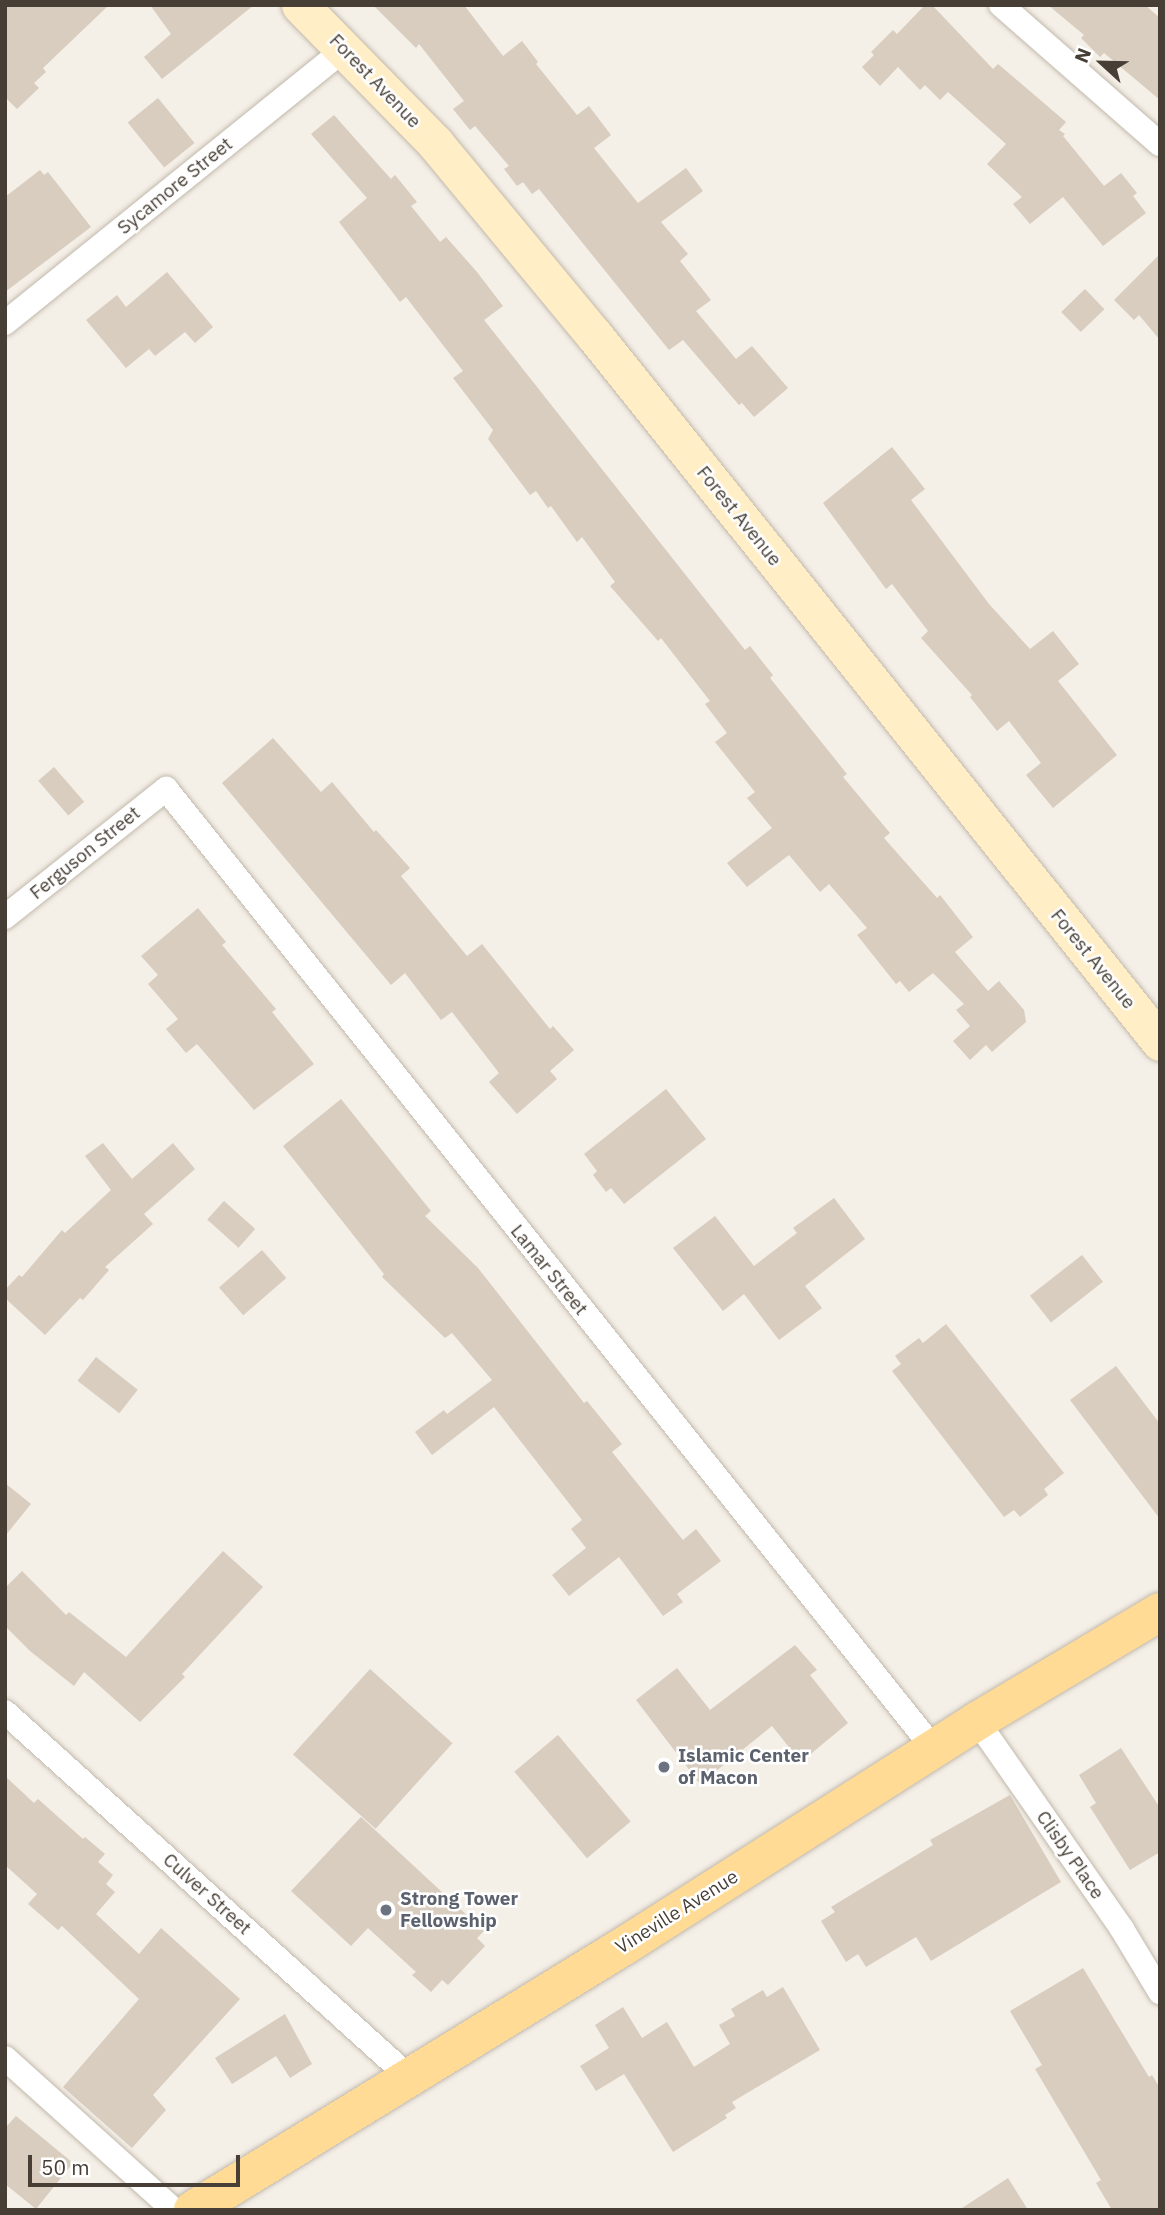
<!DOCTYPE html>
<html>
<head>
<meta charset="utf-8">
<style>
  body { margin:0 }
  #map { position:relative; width:1165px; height:2215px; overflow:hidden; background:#f4efe7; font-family:"IBM Plex Sans",sans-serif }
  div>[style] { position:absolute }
  .building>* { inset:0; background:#d8cdbf; transform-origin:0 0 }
  .roads { filter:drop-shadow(0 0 2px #c2b9ac) drop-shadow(0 0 2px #c2b9ac) }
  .street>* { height:24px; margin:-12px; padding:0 12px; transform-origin:12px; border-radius:12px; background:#fff }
  .secondary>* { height:37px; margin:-18.5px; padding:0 18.5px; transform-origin:18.5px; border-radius:18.5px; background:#ffeec6 }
  .primary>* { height:38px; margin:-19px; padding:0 19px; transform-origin:19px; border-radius:19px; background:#ffdb95 }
  .dots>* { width:19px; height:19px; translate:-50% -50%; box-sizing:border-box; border:4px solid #fff; border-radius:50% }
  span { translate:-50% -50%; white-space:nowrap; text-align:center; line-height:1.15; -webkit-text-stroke:5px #fff; paint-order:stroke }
  .street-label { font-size:19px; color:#473f36 }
  .worship-label { font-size:19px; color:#5b616d; font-weight:700 }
  .left { translate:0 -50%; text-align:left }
  .frame { position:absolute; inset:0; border:7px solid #473f36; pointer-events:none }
  .north { position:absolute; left:1067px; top:28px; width:70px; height:70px; -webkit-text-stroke:5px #fff; paint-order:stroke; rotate:292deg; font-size:19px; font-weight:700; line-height:28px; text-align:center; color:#473f36 }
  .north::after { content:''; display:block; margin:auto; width:24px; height:32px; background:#473f36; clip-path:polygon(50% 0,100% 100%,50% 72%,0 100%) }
  .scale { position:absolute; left:28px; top:2155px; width:212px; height:32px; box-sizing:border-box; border:4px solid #473f36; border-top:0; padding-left:9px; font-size:21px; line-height:24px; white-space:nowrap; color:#473f36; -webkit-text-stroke:5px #fff; paint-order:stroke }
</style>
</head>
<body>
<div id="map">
  <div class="building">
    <i style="clip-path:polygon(5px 5px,109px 5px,43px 68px,46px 72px,34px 83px,39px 88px,17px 109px,5px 97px)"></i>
    <i style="clip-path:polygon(150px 5px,254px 5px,162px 79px,144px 57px,171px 34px)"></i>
    <i style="clip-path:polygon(373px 5px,464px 5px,503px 56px,522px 41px,538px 62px,536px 64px,577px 115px,589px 106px,611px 135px,594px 148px,638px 203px,686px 168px,703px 191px,661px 222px,688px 254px,680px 261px,711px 300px,696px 311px,736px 359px,752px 346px,788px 388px,754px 417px,742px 403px,739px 405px,683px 340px,669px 350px,539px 189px,532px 194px,523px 182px,517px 186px,504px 169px,509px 166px,475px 126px,470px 130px,453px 109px,464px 101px,419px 44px,416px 48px)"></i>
    <i style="clip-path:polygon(925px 5px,932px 5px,993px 69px,998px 64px,1066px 122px,1059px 130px,1065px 134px,1063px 136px,1104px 186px,1121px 173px,1137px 193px,1133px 196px,1146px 213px,1103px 246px,1063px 197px,1030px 224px,1013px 204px,1022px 197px,987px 164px,1006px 144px,948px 92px,940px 100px,925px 85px,920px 90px,898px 67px,880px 86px,862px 67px,874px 55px,871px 52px,893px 30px,897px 34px)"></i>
    <i style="clip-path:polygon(1048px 5px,1145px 5px,1160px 18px,1160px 100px,1104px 53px,1100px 57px,1081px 38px,1084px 35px)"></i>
    <i style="left:158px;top:98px;width:58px;height:39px;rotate:51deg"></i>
    <i style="clip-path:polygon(334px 115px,391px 179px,395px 175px,417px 202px,411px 206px,440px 242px,446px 237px,477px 272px,503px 306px,484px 320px,745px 650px,750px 646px,773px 675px,770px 678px,847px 774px,843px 777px,890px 833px,884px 838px,937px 898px,940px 895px,973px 937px,955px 952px,988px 991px,999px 981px,1024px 1010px,1026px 1022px,992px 1052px,986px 1045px,970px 1060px,953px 1041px,970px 1026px,956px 1010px,964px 1004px,933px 973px,909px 992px,900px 981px,896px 984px,857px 935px,867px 928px,829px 884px,820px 892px,789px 855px,747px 887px,727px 863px,772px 828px,747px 798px,755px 792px,715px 742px,727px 733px,705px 704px,710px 701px,661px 638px,658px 641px,610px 586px,615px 582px,582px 537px,577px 542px,551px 506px,548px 508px,536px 491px,530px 495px,488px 439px,493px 430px,453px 378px,463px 371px,406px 297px,400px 302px,339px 222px,367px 198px,311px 134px)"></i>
    <i style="clip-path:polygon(40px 170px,44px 175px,48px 172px,91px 227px,5px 292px,5px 197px)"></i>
    <i style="clip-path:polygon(1160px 254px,1160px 340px,1139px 315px,1134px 320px,1114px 300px)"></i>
    <i style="clip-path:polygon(167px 272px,213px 327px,195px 343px,185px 332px,155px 356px,149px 349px,126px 368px,86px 320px,117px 295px,126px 307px)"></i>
    <i style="left:1085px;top:289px;width:28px;height:33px;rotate:46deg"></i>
    <i style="clip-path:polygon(892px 447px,925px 489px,911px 500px,989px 604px,1030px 649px,1053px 631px,1079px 664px,1058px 681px,1117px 755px,1053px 808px,1026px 775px,1041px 763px,1009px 721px,997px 731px,970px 697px,972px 695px,921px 638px,928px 631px,892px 584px,886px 589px,823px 503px)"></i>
    <i style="clip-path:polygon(273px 738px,321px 792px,332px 782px,374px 832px,376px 830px,410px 868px,401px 876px,467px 956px,482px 944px,550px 1029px,553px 1026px,574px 1050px,550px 1071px,557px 1079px,517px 1114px,489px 1082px,499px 1073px,452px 1012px,441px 1020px,405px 973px,391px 985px,222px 783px)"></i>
    <i style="left:54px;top:767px;width:46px;height:21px;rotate:49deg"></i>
    <i style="clip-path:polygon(198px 908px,226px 942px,222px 945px,276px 1009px,272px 1012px,314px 1064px,254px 1110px,197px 1044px,186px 1053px,166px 1029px,178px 1019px,148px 984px,158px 975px,141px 956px)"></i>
    <i style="clip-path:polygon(666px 1089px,706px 1139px,624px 1204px,611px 1188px,606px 1192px,593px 1175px,597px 1171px,584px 1154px)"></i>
    <i style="clip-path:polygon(341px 1099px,431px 1211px,425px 1216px,478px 1268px,584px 1403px,587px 1401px,622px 1444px,612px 1452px,683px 1540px,696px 1529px,721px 1561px,677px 1594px,683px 1602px,663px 1616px,619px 1557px,569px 1596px,552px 1575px,586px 1548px,571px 1529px,582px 1520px,494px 1407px,432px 1455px,415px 1432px,444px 1410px,447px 1414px,492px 1380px,452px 1333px,445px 1338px,382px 1277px,384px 1274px,283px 1146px)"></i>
    <i style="clip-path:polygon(103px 1143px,132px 1179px,173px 1143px,195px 1169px,144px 1214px,153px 1224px,105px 1267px,109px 1270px,83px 1300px,80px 1298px,45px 1335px,5px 1298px,5px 1290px,19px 1275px,22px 1277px,62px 1230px,65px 1233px,111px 1190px,85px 1156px)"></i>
    <i style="clip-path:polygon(834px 1198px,865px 1239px,805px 1286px,822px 1308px,779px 1340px,744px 1294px,723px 1311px,673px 1248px,715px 1216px,754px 1266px,797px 1233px,793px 1228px)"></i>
    <i style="left:224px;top:1201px;width:42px;height:25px;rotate:42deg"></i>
    <i style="left:262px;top:1250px;width:37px;height:57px;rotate:49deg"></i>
    <i style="left:1082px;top:1255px;width:34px;height:66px;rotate:52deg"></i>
    <i style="clip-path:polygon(946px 1324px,1064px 1473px,1044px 1489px,1048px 1495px,1020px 1517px,1014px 1510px,1004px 1517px,892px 1371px,901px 1364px,895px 1356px,919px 1338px,923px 1343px)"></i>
    <i style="left:96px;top:1357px;width:53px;height:30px;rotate:38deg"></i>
    <i style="clip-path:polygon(1116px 1366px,1160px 1424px,1160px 1519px,1070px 1400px)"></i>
    <i style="clip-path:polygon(5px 1483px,31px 1504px,5px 1536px)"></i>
    <i style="clip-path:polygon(223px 1551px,263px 1587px,182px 1674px,185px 1677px,140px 1722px,84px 1672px,74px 1686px,30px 1651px,5px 1626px,5px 1588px,22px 1571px,66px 1615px,69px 1612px,126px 1657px)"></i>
    <i style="clip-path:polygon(795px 1645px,817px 1670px,810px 1675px,848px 1723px,801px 1762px,772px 1726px,700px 1784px,636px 1700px,677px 1668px,710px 1710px)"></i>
    <i style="left:370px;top:1669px;width:111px;height:115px;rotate:42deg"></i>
    <i style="left:558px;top:1735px;width:113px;height:57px;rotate:50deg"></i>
    <i style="clip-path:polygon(1121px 1748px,1160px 1808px,1160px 1852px,1130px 1870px,1090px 1807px,1096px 1803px,1079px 1775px)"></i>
    <i style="clip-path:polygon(5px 1776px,34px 1803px,38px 1799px,83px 1839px,85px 1837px,105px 1854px,98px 1862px,113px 1875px,106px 1884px,115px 1892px,96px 1914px,139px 1954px,161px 1928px,240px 1999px,153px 2095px,166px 2110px,132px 2148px,63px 2087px,139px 1999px,62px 1926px,58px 1930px,28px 1904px,37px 1894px,5px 1865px)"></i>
    <i style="clip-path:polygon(1010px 1795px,1061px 1882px,931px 1961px,916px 1937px,866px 1967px,858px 1954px,846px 1962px,821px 1921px,835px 1912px,831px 1907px,933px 1845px,930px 1840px)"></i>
    <i style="clip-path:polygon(361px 1817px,484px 1931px,477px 1938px,485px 1946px,448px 1985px,442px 1980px,431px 1992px,412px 1975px,416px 1972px,368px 1928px,351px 1946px,291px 1891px)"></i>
    <i style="clip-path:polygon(1083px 1968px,1149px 2077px,1152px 2075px,1160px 2088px,1160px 2210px,1112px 2210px,1096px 2183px,1101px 2180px,1035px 2069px,1042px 2065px,1010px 2011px)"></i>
    <i style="clip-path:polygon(783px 1987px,820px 2050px,732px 2102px,736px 2108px,725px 2115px,727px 2118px,673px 2152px,624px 2074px,596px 2091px,580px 2066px,609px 2048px,595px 2025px,623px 2007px,642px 2038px,667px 2022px,694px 2067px,730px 2044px,719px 2025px,735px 2016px,731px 2009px,763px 1990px,767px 1997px)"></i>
    <i style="clip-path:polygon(285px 2014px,312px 2064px,290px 2078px,276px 2056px,232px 2084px,215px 2058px)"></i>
    <i style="clip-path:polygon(16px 2116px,73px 2163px,36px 2209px,5px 2184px,5px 2128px)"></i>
    <i style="clip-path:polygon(1008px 2178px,1028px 2210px,959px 2210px)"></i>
  </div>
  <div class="roads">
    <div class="street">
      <i style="left:1001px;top:5px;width:211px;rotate:41.2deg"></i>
      <i style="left:5px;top:323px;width:437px;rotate:-38.9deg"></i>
      <i style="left:5px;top:917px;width:206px;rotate:-38.5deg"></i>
      <i style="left:166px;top:789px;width:1229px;rotate:51.34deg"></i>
      <i style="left:5px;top:1712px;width:544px;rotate:42.1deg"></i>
      <i style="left:977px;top:1721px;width:254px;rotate:55.1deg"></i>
      <i style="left:1122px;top:1929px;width:74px;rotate:58.9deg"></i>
      <i style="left:5px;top:2058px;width:227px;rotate:42deg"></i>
    </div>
    <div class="secondary">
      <i style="left:300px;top:5px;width:193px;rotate:45.6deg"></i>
      <i style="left:435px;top:143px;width:249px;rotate:50.4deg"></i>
      <i style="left:594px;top:335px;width:906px;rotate:51.32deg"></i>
    </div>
    <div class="primary">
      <i style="left:193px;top:2210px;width:505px;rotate:-31.49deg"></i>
      <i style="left:624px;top:1946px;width:419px;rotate:-32.5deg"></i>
      <i style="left:977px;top:1721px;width:213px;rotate:-30.8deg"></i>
    </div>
  </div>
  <div class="dots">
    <i style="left:664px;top:1767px;background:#6b7280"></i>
    <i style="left:386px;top:1910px;background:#6b7280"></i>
  </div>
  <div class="street-label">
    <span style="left:375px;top:81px;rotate:46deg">Forest Avenue</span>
    <span style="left:175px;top:186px;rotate:-39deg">Sycamore Street</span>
    <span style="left:739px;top:516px;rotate:51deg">Forest Avenue</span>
    <span style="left:85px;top:853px;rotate:-39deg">Ferguson Street</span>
    <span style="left:1093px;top:959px;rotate:51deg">Forest Avenue</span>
    <span style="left:549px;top:1270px;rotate:51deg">Lamar Street</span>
    <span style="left:1070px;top:1855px;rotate:55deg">Clisby Place</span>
    <span style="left:207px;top:1894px;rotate:42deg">Culver Street</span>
    <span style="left:677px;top:1912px;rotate:-32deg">Vineville Avenue</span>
  </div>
  <div class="worship-label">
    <span class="left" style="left:678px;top:1767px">Islamic Center<br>of Macon</span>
    <span class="left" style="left:400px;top:1910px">Strong Tower<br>Fellowship</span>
  </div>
  <div class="frame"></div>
  <div class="north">N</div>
  <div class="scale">50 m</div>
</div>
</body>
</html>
